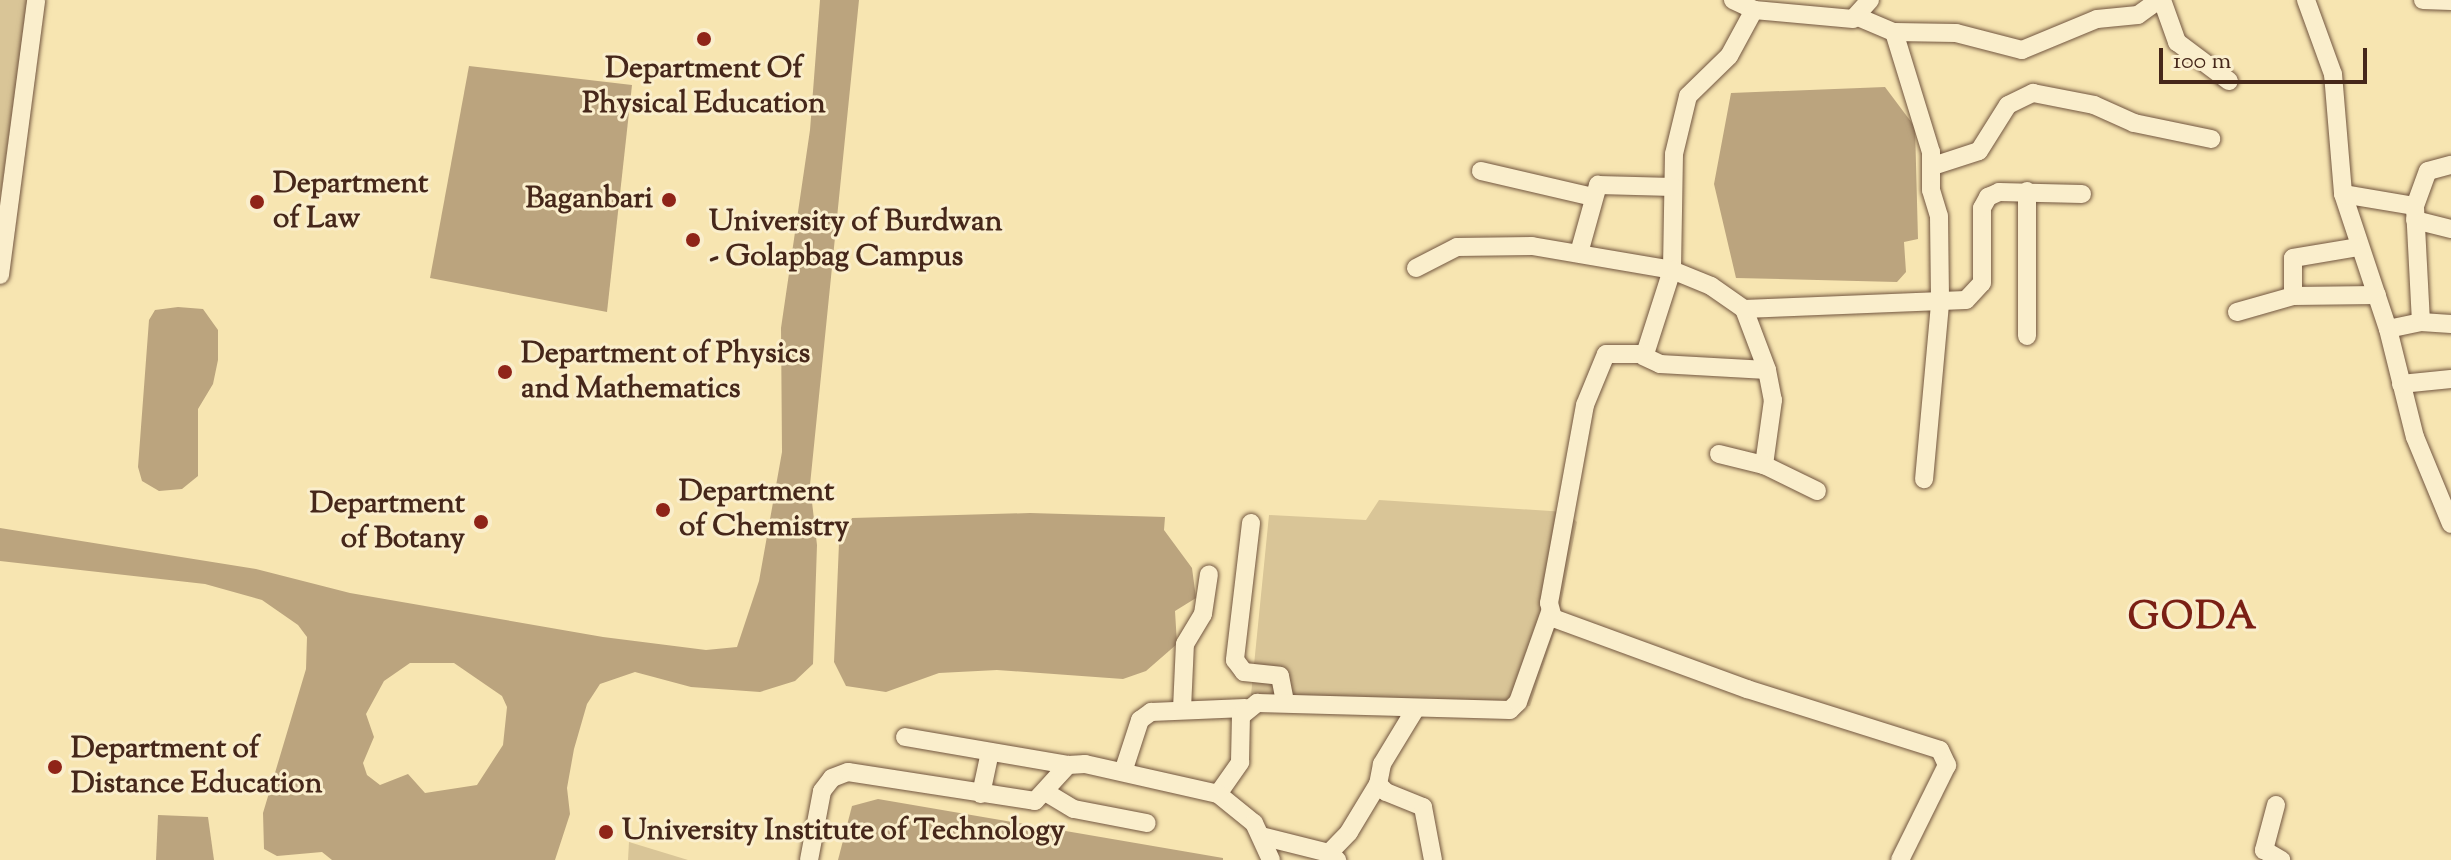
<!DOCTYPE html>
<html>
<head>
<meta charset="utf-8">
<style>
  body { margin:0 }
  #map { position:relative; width:2451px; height:860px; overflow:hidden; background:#f7e5b1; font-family:"Sorts Mill Goudy",serif }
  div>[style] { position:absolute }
  .green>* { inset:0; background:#d9c597 }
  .water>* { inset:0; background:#bba47e }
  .roads { filter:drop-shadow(0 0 2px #725640) drop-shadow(0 0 2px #725640) }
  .minor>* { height:18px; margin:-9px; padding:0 9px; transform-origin:9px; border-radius:9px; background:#faeecc }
  .dots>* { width:22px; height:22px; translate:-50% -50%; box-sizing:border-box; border:4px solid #faeecc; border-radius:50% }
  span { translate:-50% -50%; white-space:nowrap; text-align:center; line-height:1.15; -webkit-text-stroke:6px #faeecc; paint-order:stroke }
  .poi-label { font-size:30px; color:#46271a; font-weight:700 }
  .left { translate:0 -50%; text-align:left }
  .right { translate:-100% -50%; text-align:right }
  .district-label { font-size:38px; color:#7a1f14; font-weight:700; letter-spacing:2px }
  .scale { position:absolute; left:2159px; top:48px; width:208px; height:36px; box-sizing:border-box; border:4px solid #46271a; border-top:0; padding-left:10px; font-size:24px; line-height:28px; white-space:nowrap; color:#46271a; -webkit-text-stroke:6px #faeecc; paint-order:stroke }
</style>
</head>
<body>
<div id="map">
  <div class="green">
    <i style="clip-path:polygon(0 0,28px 0,0 198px)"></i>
    <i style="clip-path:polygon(1379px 500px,1566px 512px,1577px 522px,1557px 625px,1530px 706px,1445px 713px,1250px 705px,1269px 515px,1366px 520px)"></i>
    <i style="clip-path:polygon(629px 842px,688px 860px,628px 860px)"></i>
  </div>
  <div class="water">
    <i style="clip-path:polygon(evenodd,820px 0,859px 0,810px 485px,817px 545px,813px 664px,795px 681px,760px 692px,691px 687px,635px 672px,600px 684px,587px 704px,574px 749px,567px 788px,570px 814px,555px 860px,332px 860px,322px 852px,277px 856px,264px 849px,263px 813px,306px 669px,307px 637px,298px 625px,262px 600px,205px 584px,0 561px,0 528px,256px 569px,350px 593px,603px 637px,706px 650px,737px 647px,759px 581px,782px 452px,781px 328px,810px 130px,820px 0,410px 663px,454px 663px,502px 696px,507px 707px,503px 745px,477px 785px,425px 793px,408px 774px,380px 785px,367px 775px,363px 763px,374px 737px,366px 714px,384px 681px,410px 663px)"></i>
    <i style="clip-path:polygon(469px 66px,632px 85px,607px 312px,430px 278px)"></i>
    <i style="clip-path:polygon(1885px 87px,1915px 127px,1918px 239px,1904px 242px,1906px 272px,1897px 282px,1736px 278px,1714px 184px,1731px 93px)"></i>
    <i style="clip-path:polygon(178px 307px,203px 309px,218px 330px,218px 360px,213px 384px,198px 409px,198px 476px,182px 489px,159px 491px,142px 481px,138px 467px,149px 320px,155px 310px)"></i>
    <i style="clip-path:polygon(1030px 513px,1165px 517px,1164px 530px,1192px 568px,1196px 598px,1175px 611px,1177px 644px,1146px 671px,1123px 679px,997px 670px,939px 673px,886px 692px,846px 686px,834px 662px,839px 543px,852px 518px)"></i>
    <i style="clip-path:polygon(878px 799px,1223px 858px,1223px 860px,838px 860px,852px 806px)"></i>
    <i style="clip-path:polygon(158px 815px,208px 817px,214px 860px,156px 860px)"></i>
  </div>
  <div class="roads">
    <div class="minor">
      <i style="left:1733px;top:0;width:23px;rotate:25deg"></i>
      <i style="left:1870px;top:0;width:25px;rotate:132deg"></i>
      <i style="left:1853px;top:19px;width:99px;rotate:-174.8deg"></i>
      <i style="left:1754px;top:10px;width:52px;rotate:118.5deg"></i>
      <i style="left:1729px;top:56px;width:57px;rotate:135.7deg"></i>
      <i style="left:1688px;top:96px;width:60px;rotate:103.6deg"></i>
      <i style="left:1674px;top:154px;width:116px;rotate:91deg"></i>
      <i style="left:1672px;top:270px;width:88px;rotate:107.8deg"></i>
      <i style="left:1645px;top:354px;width:39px;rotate:180deg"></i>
      <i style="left:1606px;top:354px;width:55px;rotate:112.4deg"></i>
      <i style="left:1585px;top:405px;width:201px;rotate:100.3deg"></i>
      <i style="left:1549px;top:603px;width:16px;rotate:75deg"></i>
      <i style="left:1553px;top:618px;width:207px;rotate:20.1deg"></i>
      <i style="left:1747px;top:689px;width:202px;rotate:17.5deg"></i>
      <i style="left:1940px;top:750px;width:17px;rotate:65deg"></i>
      <i style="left:1947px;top:765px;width:106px;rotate:116.3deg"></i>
      <i style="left:2162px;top:0;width:45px;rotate:70.3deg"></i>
      <i style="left:2177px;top:42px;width:65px;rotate:36.9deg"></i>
      <i style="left:2306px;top:0;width:79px;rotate:70deg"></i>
      <i style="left:2333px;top:74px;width:120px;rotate:85.2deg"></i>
      <i style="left:2343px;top:194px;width:142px;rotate:71.6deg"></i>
      <i style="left:2388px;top:329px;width:111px;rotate:76deg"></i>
      <i style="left:2415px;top:437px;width:94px;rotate:67.5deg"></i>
      <i style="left:2423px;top:0;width:28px;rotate:2deg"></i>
      <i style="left:1858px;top:17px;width:39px;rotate:23deg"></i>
      <i style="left:1894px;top:32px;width:62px;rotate:0.9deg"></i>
      <i style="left:1956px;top:33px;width:68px;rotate:14.4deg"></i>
      <i style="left:2022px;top:50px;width:81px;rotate:-22.5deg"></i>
      <i style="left:2097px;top:19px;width:41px;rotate:-5.6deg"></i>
      <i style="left:2138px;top:15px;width:26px;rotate:-36deg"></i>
      <i style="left:1894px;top:32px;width:126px;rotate:72.9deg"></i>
      <i style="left:1931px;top:152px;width:38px;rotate:90deg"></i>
      <i style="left:1931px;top:190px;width:27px;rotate:73deg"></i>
      <i style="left:1939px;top:216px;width:88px;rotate:89.3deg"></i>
      <i style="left:1940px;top:304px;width:176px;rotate:95.2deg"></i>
      <i style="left:1933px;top:166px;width:48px;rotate:-18.1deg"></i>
      <i style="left:1979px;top:151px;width:54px;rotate:-57.8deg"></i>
      <i style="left:2008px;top:105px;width:28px;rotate:-26deg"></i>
      <i style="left:2033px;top:93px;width:62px;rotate:11.1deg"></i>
      <i style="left:2094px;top:105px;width:44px;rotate:24.2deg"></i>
      <i style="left:2134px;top:123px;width:79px;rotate:11.7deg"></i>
      <i style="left:1481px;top:171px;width:115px;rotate:13.1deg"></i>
      <i style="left:2027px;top:191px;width:145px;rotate:90deg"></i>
      <i style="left:2343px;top:194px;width:73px;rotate:9.5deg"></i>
      <i style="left:2415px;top:220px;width:37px;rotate:14deg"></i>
      <i style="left:1579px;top:253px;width:71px;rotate:-74.4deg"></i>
      <i style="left:1598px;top:185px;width:75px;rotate:1.5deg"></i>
      <i style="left:1416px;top:268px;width:46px;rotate:-27.1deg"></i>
      <i style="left:1457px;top:247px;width:75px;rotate:-0.8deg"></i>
      <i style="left:1532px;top:246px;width:142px;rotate:9.7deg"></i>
      <i style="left:1672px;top:270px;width:42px;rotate:22.3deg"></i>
      <i style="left:1711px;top:286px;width:40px;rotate:34.9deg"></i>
      <i style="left:1744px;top:309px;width:65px;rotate:69.3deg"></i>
      <i style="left:1767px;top:370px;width:31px;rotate:79deg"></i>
      <i style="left:1773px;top:400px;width:66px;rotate:97.9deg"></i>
      <i style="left:1764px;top:465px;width:59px;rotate:26.1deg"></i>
      <i style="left:0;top:275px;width:277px;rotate:-82.5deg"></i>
      <i style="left:2293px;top:296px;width:38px;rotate:-90deg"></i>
      <i style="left:2293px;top:258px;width:67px;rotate:-9.5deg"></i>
      <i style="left:1744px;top:309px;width:222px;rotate:-2.3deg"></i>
      <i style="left:1966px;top:300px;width:23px;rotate:-47deg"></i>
      <i style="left:1982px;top:283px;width:75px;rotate:-90deg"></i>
      <i style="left:1982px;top:208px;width:13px;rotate:-61deg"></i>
      <i style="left:1988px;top:197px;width:12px;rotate:-24deg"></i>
      <i style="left:1999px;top:192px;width:83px;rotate:1.4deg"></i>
      <i style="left:2237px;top:312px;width:58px;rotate:-15.9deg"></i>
      <i style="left:2293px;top:296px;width:84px;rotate:-0.7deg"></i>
      <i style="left:2421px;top:322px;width:116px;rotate:-93deg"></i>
      <i style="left:2415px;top:206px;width:37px;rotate:-70deg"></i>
      <i style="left:2428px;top:171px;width:24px;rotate:-15deg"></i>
      <i style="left:2388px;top:329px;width:34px;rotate:-12deg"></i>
      <i style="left:2421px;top:322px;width:30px;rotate:4deg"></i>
      <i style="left:1643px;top:356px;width:19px;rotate:25deg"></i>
      <i style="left:1660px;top:364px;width:107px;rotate:3.2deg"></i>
      <i style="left:2401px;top:384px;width:50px;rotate:-5.7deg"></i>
      <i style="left:1719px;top:454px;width:46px;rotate:13.7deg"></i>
      <i style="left:1251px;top:523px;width:138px;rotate:96.7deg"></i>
      <i style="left:1235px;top:660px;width:15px;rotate:53deg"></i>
      <i style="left:1244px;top:672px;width:36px;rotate:6deg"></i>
      <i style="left:1280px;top:676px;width:26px;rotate:79deg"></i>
      <i style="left:1416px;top:708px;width:66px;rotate:121.3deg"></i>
      <i style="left:1382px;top:764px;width:20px;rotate:101deg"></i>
      <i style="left:1378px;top:784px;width:11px;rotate:45deg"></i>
      <i style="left:1386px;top:792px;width:40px;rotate:22deg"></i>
      <i style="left:1423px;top:807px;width:54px;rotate:79.3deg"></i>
      <i style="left:1182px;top:709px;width:65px;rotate:-87.4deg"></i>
      <i style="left:1185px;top:644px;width:35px;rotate:-59deg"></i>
      <i style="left:1203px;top:614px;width:40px;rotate:-81.5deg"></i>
      <i style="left:905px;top:737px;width:165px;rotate:9.7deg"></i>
      <i style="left:1123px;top:772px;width:55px;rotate:-71.9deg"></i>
      <i style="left:1140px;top:720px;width:14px;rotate:-36deg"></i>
      <i style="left:1151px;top:712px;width:94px;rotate:-2.4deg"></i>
      <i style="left:1047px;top:793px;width:31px;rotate:31deg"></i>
      <i style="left:1074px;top:809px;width:74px;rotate:10.9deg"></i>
      <i style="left:981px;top:794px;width:43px;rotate:-77.9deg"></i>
      <i style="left:1218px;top:794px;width:39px;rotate:-55deg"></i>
      <i style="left:1240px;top:762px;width:46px;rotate:-88.8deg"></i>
      <i style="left:1241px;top:716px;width:21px;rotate:-39deg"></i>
      <i style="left:1257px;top:703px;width:253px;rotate:1.6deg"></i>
      <i style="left:1510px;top:710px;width:11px;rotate:-45deg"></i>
      <i style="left:1518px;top:702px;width:96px;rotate:-70.4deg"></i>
      <i style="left:2276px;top:805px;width:47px;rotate:104.9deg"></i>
      <i style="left:2264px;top:850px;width:20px;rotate:30deg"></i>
      <i style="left:1261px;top:836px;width:70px;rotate:14deg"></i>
      <i style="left:1329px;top:853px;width:11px;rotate:41deg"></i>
      <i style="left:1329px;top:853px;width:29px;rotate:-46deg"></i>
      <i style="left:1349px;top:832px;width:56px;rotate:-58.9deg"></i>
      <i style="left:809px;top:860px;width:70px;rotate:-79.3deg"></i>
      <i style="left:822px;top:791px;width:16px;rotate:-52deg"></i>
      <i style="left:832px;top:778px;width:17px;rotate:-21deg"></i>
      <i style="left:848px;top:772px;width:189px;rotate:8.8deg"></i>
      <i style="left:1035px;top:801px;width:49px;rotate:-47.5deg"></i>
      <i style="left:1068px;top:765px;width:17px;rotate:-3deg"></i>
      <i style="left:1085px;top:764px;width:136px;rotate:12.7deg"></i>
      <i style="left:1218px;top:794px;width:46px;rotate:38.9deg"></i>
      <i style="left:1254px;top:823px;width:41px;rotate:65.3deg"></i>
    </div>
  </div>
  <div class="dots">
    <i style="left:704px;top:39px;background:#8f2418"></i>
    <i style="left:669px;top:200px;background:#8f2418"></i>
    <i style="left:257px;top:202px;background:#8f2418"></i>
    <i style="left:693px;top:240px;background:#8f2418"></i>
    <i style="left:505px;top:372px;background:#8f2418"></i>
    <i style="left:663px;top:510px;background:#8f2418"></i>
    <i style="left:481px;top:522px;background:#8f2418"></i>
    <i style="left:55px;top:767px;background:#8f2418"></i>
    <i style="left:606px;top:832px;background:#8f2418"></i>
  </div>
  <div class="poi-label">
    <span style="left:704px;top:87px">Department Of<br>Physical Education</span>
    <span class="left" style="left:273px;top:202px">Department<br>of Law</span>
    <span class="right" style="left:653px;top:200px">Baganbari</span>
    <span class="left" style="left:709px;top:240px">University of Burdwan<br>- Golapbag Campus</span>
    <span class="left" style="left:521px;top:372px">Department of Physics<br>and Mathematics</span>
    <span class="left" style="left:679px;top:510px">Department<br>of Chemistry</span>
    <span class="right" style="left:465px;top:522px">Department<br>of Botany</span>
    <span class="left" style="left:71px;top:767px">Department of<br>Distance Education</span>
    <span class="left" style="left:622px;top:832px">University Institute of Technology</span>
  </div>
  <div class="district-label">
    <span style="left:2193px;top:620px">GODA</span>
  </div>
  <div class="scale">100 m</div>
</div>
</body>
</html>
